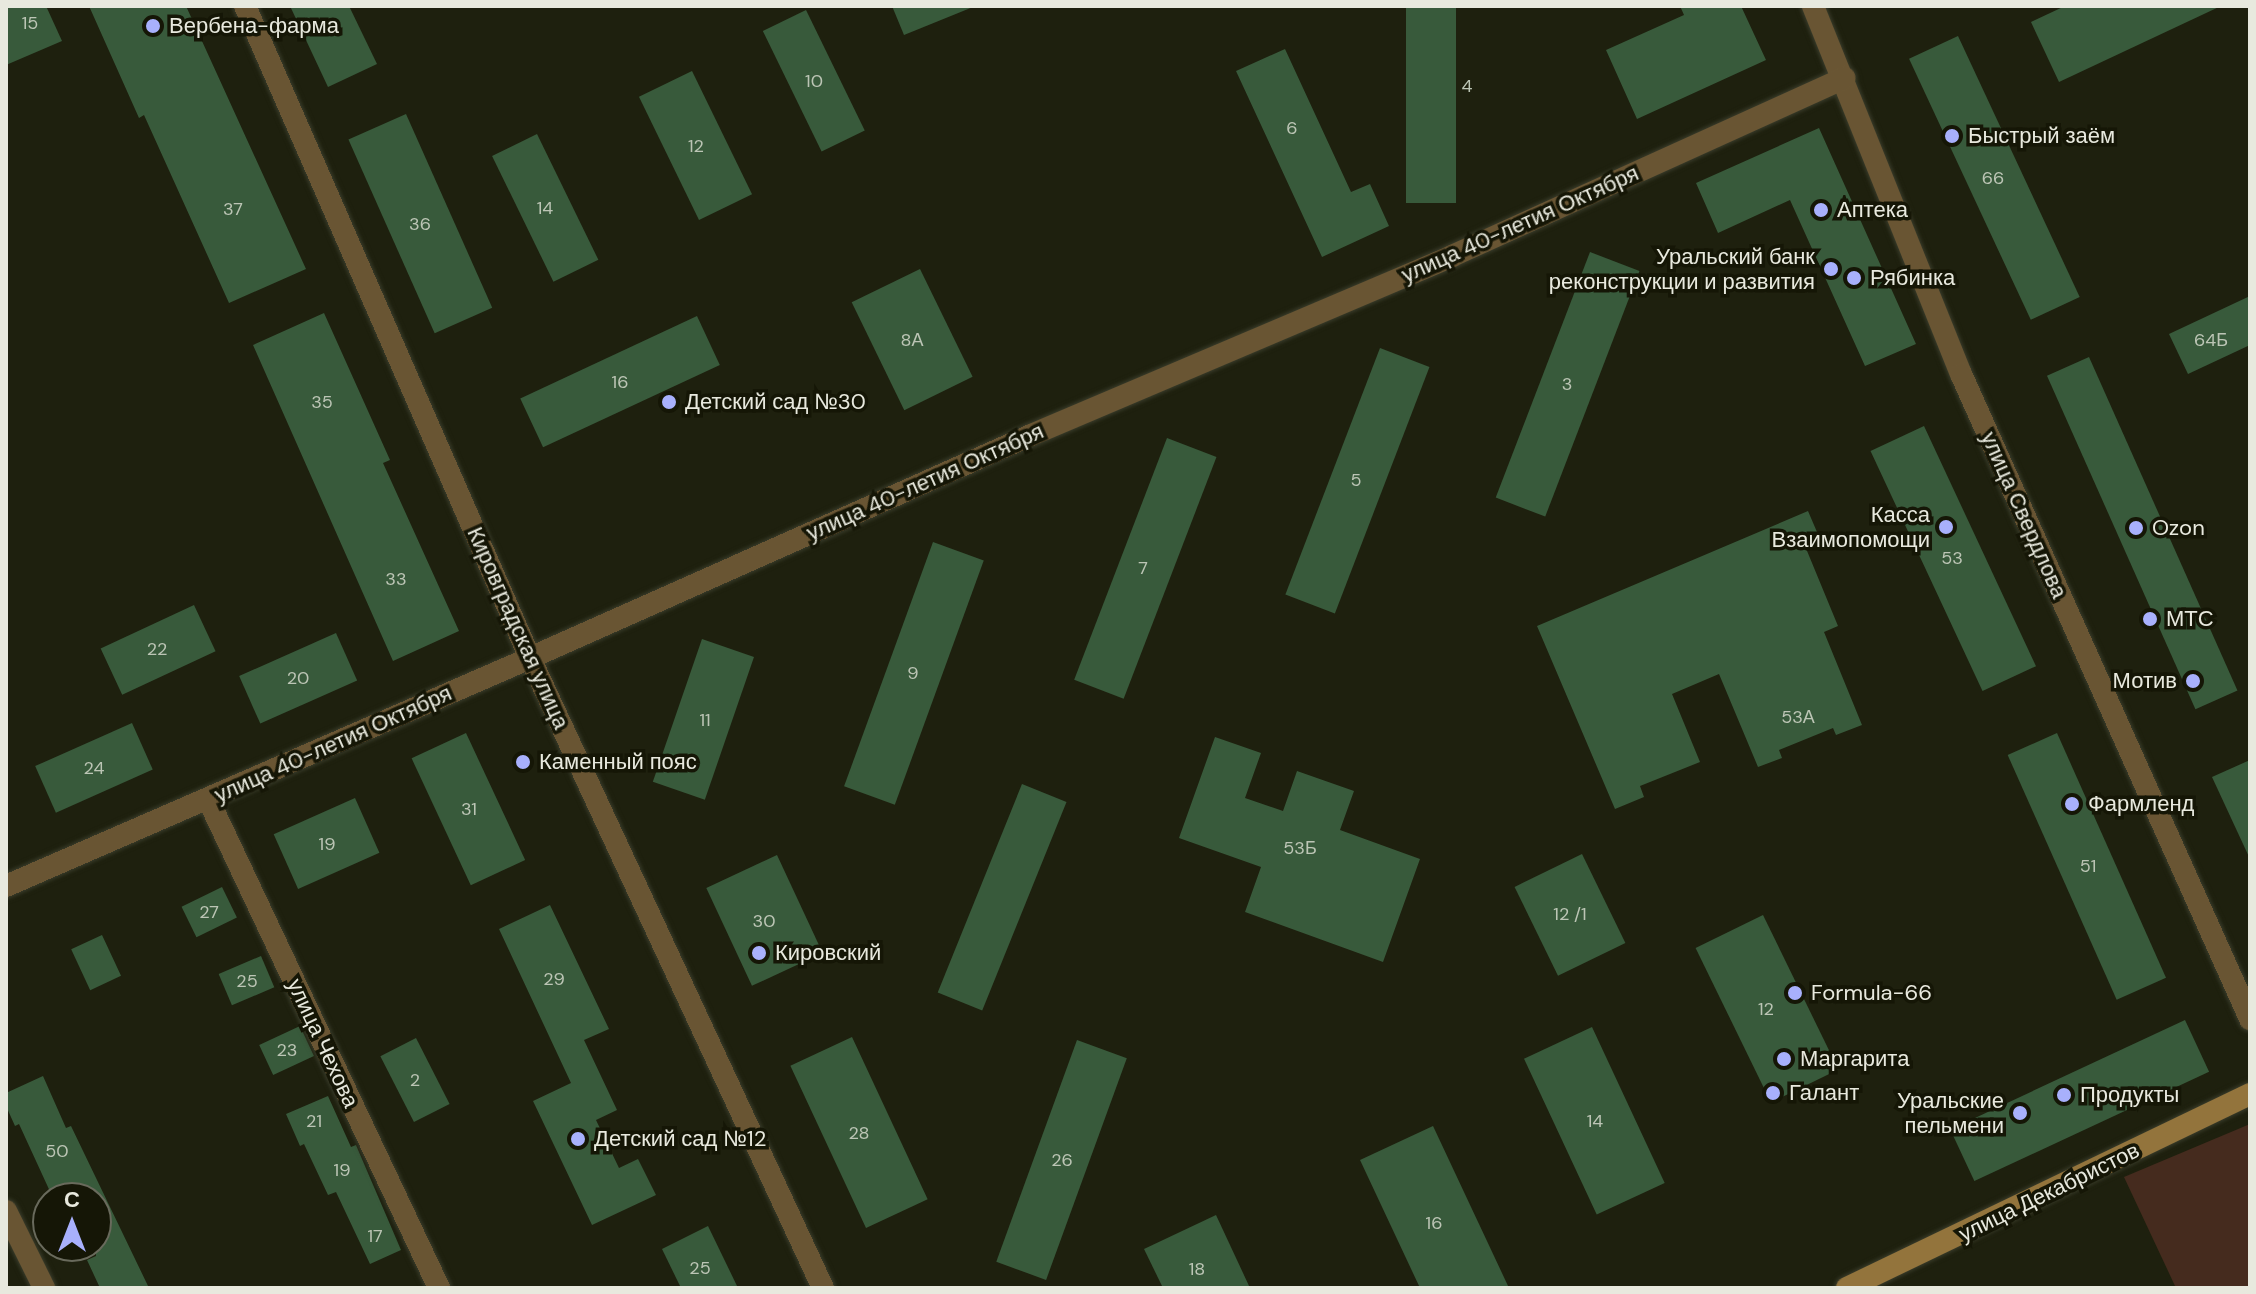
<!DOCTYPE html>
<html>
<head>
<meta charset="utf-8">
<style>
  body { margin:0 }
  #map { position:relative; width:2256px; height:1294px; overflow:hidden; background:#1e200e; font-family:"DM Sans",sans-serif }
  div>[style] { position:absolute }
  .green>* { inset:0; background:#452b1e }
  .building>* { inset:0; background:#385a3b; transform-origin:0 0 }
  .roads { filter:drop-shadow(0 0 2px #3a3c2b) drop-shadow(0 0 2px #3a3c2b) }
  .minor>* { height:22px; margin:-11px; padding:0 11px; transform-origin:11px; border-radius:11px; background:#695533 }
  .tertiary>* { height:22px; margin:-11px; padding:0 11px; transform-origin:11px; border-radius:11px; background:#695533 }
  .secondary>* { height:22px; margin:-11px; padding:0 11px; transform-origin:11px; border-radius:11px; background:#93743c }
  .dots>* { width:22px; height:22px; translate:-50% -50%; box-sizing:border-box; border:4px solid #151606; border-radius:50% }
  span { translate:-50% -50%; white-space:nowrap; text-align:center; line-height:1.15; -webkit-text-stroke:7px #151606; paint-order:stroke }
  .number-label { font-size:18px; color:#bcc5b5 }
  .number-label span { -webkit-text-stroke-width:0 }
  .poi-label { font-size:22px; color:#e8e9de }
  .left { translate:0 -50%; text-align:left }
  .right { translate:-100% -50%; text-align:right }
  .street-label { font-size:22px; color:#e8e9de }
  .frame { position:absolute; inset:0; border:8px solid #e8e9de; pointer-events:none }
  .north { position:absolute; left:32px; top:1182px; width:80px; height:80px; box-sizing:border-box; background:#151606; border:2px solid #696a5c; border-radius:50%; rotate:0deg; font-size:22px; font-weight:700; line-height:32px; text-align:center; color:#e8e9de }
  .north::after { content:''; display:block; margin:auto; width:28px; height:36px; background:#a8b0fc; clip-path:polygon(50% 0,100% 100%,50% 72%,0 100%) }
</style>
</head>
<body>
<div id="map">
  <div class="green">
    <i style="clip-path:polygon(2250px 1124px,2250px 1288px,2176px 1288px,2124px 1177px)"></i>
  </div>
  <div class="building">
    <i style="clip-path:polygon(6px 6px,46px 6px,62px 41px,6px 65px)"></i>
    <i style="clip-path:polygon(89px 6px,186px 6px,306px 269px,229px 303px,144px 115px,139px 118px)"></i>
    <i style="clip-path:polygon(290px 6px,349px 6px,377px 64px,328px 87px)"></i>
    <i style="clip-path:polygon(892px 6px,973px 6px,973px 7px,904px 35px)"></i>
    <i style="left:1406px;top:6px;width:50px;height:197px"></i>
    <i style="clip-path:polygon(1680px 6px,1741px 6px,1766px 60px,1637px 119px,1606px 50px,1684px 15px)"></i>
    <i style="clip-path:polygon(2065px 6px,2221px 6px,2059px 82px,2031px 22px)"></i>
    <i style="left:806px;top:10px;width:134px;height:48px;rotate:64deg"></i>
    <i style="left:1958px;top:36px;width:288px;height:54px;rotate:65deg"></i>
    <i style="clip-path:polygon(1285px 49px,1351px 192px,1370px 184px,1389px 226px,1322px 257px,1236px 71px)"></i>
    <i style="left:692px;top:71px;width:137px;height:59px;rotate:64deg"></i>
    <i style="left:406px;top:114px;width:212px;height:63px;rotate:66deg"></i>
    <i style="clip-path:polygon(1819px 128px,1916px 344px,1865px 366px,1790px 200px,1718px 233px,1696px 183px)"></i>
    <i style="left:537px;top:134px;width:140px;height:50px;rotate:64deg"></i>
    <i style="left:1590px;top:252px;width:53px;height:263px;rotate:21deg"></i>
    <i style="left:920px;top:269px;width:120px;height:76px;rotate:64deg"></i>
    <i style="clip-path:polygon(2250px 296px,2250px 345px,2188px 374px,2169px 334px)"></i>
    <i style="clip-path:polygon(324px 313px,390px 460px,383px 463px,459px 631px,393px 661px,253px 345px)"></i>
    <i style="left:697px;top:316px;width:54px;height:195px;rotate:65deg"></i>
    <i style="left:1380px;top:348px;width:53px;height:264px;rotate:21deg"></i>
    <i style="left:2089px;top:357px;width:365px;height:46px;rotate:66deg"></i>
    <i style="left:1924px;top:426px;width:265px;height:59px;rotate:65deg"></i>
    <i style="left:1167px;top:438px;width:53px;height:259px;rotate:21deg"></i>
    <i style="clip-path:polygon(1808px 511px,1820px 539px,1805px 546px,1838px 626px,1824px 632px,1862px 725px,1836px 735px,1833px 728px,1779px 750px,1782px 758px,1758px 767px,1719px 674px,1672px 694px,1700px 762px,1640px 786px,1644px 797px,1615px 809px,1537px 626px)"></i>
    <i style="left:933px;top:542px;width:54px;height:260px;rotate:20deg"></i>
    <i style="left:194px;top:605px;width:51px;height:103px;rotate:65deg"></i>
    <i style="left:336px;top:633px;width:52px;height:106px;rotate:66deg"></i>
    <i style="left:702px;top:639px;width:55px;height:151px;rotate:19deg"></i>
    <i style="left:132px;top:723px;width:51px;height:106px;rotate:66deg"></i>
    <i style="left:466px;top:733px;width:140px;height:60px;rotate:65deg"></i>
    <i style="left:2057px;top:733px;width:268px;height:54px;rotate:66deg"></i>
    <i style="clip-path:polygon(1215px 737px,1261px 753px,1245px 798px,1283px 811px,1297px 771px,1354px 791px,1340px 830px,1420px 859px,1383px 962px,1245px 912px,1261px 867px,1179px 838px)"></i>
    <i style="clip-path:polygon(2250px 760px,2250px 859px,2212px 777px)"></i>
    <i style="left:1022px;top:784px;width:48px;height:225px;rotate:22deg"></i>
    <i style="left:355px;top:798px;width:60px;height:89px;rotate:66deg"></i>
    <i style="left:1582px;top:854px;width:99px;height:75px;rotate:64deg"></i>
    <i style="left:777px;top:855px;width:108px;height:78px;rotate:65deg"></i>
    <i style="left:222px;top:887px;width:34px;height:45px;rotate:64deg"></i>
    <i style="clip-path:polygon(550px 905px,609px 1029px,584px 1040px,617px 1110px,596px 1120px,619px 1168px,638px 1159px,656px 1195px,592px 1225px,533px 1101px,571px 1083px,499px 929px)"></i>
    <i style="left:1763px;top:915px;width:172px;height:75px;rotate:64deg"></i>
    <i style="left:102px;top:935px;width:45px;height:34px;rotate:65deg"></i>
    <i style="left:261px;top:956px;width:34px;height:46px;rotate:67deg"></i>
    <i style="left:2185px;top:1020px;width:57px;height:259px;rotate:65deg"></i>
    <i style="left:300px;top:1026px;width:33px;height:45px;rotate:65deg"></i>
    <i style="left:1592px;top:1027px;width:172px;height:75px;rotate:65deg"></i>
    <i style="left:852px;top:1037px;width:179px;height:68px;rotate:65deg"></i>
    <i style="left:416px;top:1038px;width:74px;height:40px;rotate:63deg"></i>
    <i style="left:1077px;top:1040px;width:53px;height:236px;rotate:20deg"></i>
    <i style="clip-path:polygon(43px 1076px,66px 1128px,71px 1126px,149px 1288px,100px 1288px,87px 1260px,96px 1256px,96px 1198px,53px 1198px,19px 1124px,15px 1126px,6px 1106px,6px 1093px)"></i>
    <i style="clip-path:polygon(328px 1096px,351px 1147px,356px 1145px,401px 1250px,370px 1264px,336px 1192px,328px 1195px,304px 1144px,300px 1146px,286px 1114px)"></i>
    <i style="clip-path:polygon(1433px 1126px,1509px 1288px,1420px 1288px,1360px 1160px)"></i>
    <i style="clip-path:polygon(1216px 1215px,1250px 1288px,1163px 1288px,1144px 1249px)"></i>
    <i style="clip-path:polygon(708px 1226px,738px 1288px,681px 1288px,662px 1249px)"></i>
  </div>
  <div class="roads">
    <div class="minor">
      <i style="left:208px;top:799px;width:541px;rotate:64.71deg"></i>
      <i style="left:6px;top:886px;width:571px;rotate:-23.51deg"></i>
      <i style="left:6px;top:1211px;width:86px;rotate:63.7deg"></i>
    </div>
    <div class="tertiary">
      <i style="left:245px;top:6px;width:712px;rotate:66.39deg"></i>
      <i style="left:530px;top:658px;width:695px;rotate:65.06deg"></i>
      <i style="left:1813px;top:6px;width:397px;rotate:68.1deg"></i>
      <i style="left:1961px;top:374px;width:707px;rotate:65.86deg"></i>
      <i style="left:530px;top:658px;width:548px;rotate:-23.99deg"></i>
      <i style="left:1031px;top:435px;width:457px;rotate:-23deg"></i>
      <i style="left:1452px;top:256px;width:431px;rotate:-24.4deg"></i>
    </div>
    <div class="secondary">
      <i style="left:1847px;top:1288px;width:447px;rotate:-25.7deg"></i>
    </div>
  </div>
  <div class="dots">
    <i style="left:153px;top:26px;background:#a8b0fc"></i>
    <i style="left:1952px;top:136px;background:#a8b0fc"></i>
    <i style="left:1821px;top:210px;background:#a8b0fc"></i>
    <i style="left:1831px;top:269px;background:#a8b0fc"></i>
    <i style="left:1854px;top:278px;background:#a8b0fc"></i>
    <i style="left:669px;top:402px;background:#a8b0fc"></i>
    <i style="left:1946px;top:527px;background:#a8b0fc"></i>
    <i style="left:2136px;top:528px;background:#a8b0fc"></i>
    <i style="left:2150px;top:619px;background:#a8b0fc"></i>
    <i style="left:2193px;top:681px;background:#a8b0fc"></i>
    <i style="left:523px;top:762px;background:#a8b0fc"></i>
    <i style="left:2072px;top:804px;background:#a8b0fc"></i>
    <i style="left:759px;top:953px;background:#a8b0fc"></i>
    <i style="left:1795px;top:993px;background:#a8b0fc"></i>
    <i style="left:1784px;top:1059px;background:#a8b0fc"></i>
    <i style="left:1773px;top:1093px;background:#a8b0fc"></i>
    <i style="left:2064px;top:1095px;background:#a8b0fc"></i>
    <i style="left:2020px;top:1113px;background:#a8b0fc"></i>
    <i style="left:578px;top:1139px;background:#a8b0fc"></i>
  </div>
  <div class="number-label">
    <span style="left:30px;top:23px">15</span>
    <span style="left:814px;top:81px">10</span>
    <span style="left:1467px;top:86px">4</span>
    <span style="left:1292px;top:128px">6</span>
    <span style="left:696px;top:146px">12</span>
    <span style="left:1993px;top:178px">66</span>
    <span style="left:545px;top:208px">14</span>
    <span style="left:233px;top:209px">37</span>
    <span style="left:420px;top:224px">36</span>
    <span style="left:912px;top:340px">8А</span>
    <span style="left:2211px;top:340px">64Б</span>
    <span style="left:620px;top:382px">16</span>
    <span style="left:1567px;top:384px">3</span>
    <span style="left:322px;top:402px">35</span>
    <span style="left:1356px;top:480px">5</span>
    <span style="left:1952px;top:558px">53</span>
    <span style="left:1143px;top:568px">7</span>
    <span style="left:396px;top:579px">33</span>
    <span style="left:157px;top:649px">22</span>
    <span style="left:913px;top:673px">9</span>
    <span style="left:298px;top:678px">20</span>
    <span style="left:1798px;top:717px">53А</span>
    <span style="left:705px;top:720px">11</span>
    <span style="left:94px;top:768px">24</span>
    <span style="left:469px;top:809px">31</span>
    <span style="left:327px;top:844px">19</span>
    <span style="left:1300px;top:848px">53Б</span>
    <span style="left:2088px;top:866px">51</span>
    <span style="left:209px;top:912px">27</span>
    <span style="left:1570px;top:914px">12 /1</span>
    <span style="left:764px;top:921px">30</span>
    <span style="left:554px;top:979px">29</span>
    <span style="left:247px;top:981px">25</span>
    <span style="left:1766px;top:1009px">12</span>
    <span style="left:287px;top:1050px">23</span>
    <span style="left:415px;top:1080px">2</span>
    <span style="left:314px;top:1121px">21</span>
    <span style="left:1595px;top:1121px">14</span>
    <span style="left:859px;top:1133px">28</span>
    <span style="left:57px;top:1151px">50</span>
    <span style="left:1062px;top:1160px">26</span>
    <span style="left:342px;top:1170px">19</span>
    <span style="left:1434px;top:1223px">16</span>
    <span style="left:375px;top:1236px">17</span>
    <span style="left:700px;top:1268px">25</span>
    <span style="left:1197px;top:1269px">18</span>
  </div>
  <div class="poi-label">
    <span class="left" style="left:169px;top:26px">Вербена-фарма</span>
    <span class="left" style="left:1968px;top:136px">Быстрый заём</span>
    <span class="left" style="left:1837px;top:210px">Аптека</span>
    <span class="right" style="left:1815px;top:269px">Уральский банк<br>реконструкции и развития</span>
    <span class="left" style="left:1870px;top:278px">Рябинка</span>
    <span class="left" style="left:685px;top:402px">Детский сад №30</span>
    <span class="right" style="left:1930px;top:527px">Касса<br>Взаимопомощи</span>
    <span class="left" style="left:2152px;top:528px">Ozon</span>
    <span class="left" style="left:2166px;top:619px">МТС</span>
    <span class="right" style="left:2177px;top:681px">Мотив</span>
    <span class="left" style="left:539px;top:762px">Каменный пояс</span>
    <span class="left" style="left:2088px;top:804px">Фармленд</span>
    <span class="left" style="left:775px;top:953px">Кировский</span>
    <span class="left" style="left:1811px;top:993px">Formula-66</span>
    <span class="left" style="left:1800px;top:1059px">Маргарита</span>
    <span class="left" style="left:1789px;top:1093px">Галант</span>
    <span class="left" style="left:2080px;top:1095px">Продукты</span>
    <span class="right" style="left:2004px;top:1113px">Уральские<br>пельмени</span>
    <span class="left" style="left:594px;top:1139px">Детский сад №12</span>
  </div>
  <div class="street-label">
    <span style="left:1520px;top:224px;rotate:-24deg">улица 40-летия Октября</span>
    <span style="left:925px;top:482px;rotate:-24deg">улица 40-летия Октября</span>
    <span style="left:2024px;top:515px;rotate:66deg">улица Свердлова</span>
    <span style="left:518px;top:628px;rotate:66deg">Кировградская улица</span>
    <span style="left:333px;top:744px;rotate:-24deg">улица 40-летия Октября</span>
    <span style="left:323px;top:1043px;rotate:65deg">улица Чехова</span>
    <span style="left:2049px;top:1192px;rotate:-26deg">улица Декабристов</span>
  </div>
  <div class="frame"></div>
  <div class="north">С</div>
</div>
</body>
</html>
